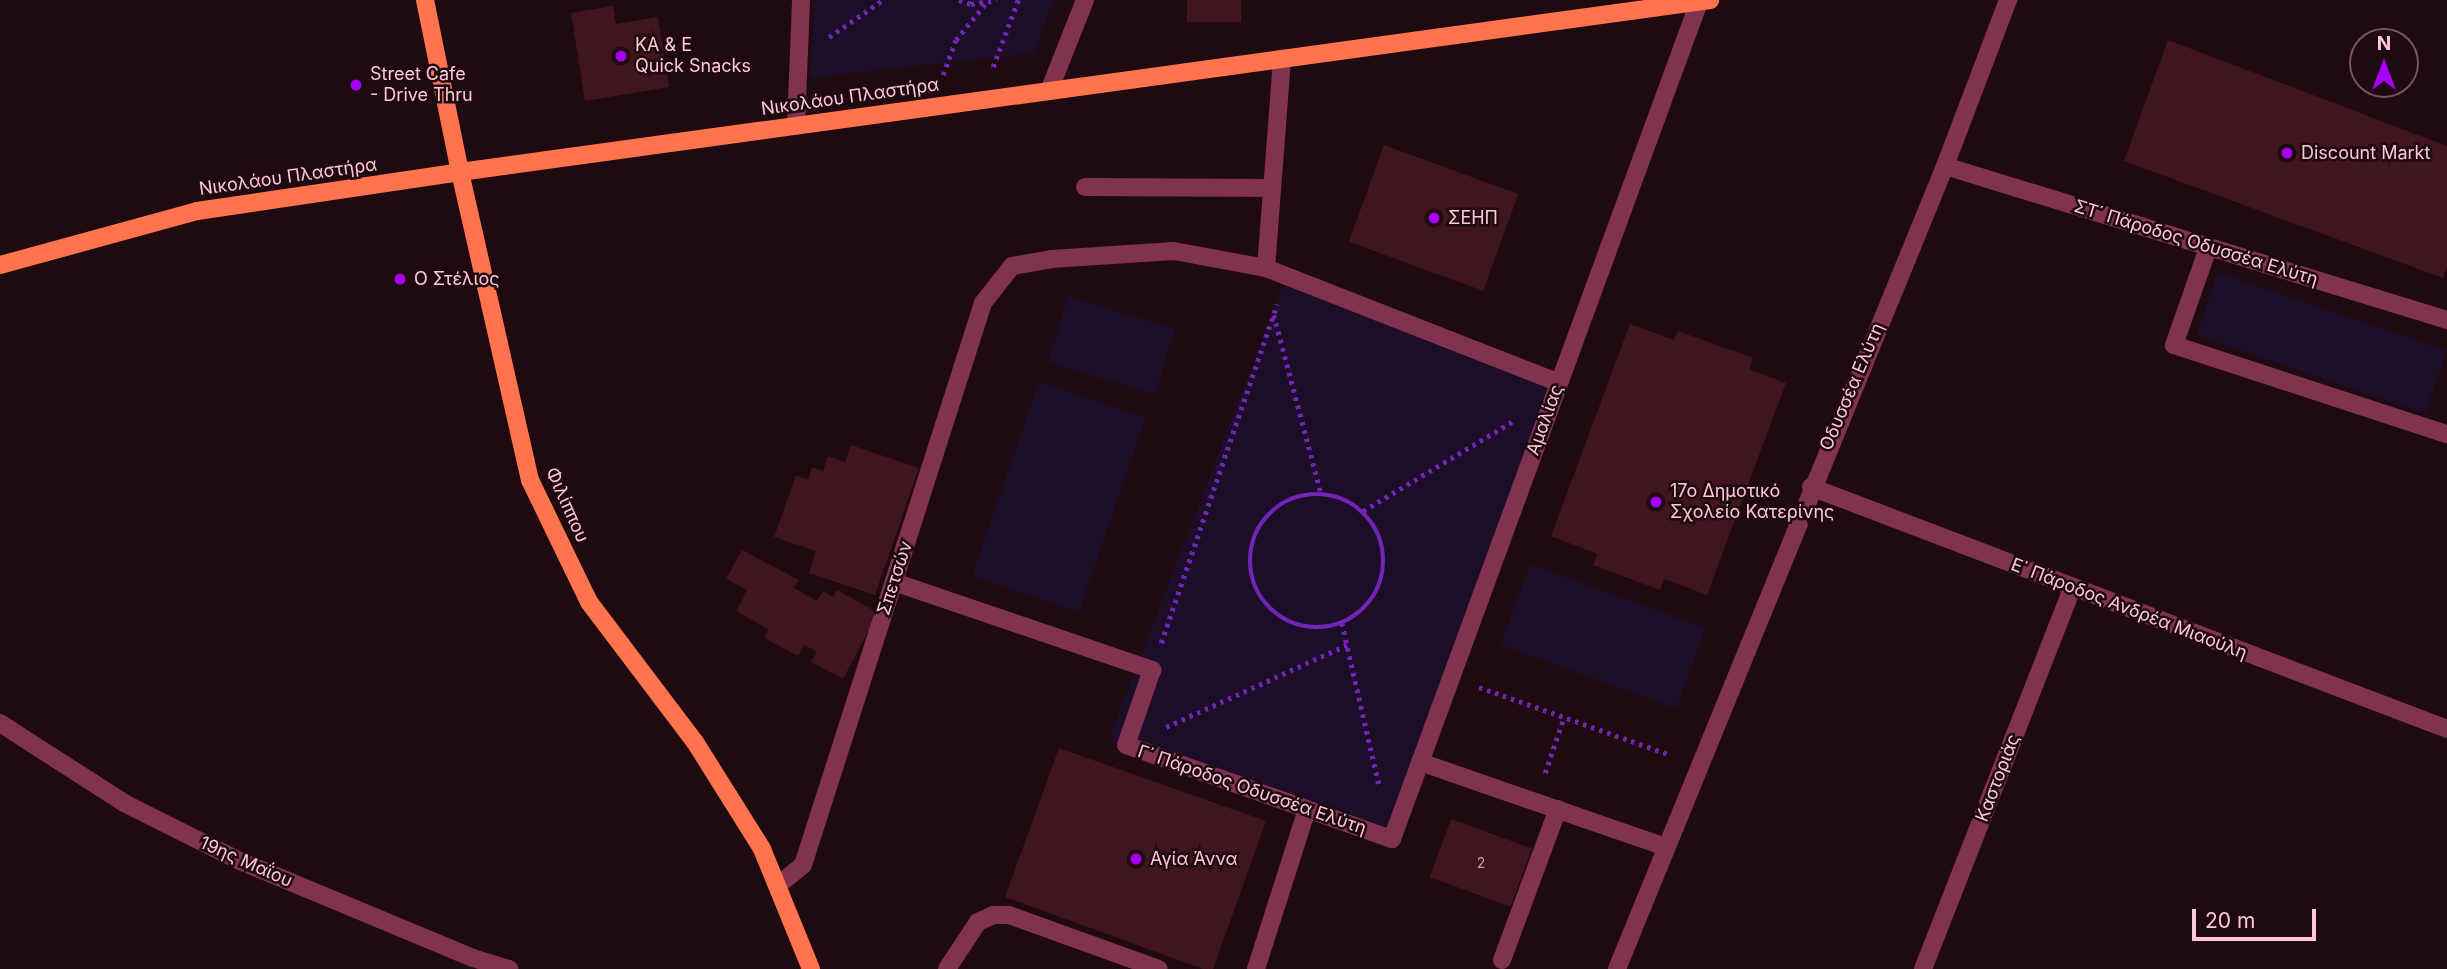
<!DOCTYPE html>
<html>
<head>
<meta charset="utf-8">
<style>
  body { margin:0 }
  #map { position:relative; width:2447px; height:969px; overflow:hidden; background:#1e0a0f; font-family:Inter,sans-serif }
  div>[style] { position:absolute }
  .green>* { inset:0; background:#1c0d28; transform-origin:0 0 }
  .building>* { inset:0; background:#40151e; transform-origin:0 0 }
  .path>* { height:4.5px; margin-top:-2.25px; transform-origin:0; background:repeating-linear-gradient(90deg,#7124b6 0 3.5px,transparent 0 8.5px) }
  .path>.ring { margin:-2.25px; padding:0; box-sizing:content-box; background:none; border:4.5px solid #7124b6; border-radius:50% }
  .minor>* { height:18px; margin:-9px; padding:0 9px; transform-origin:9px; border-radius:9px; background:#80324f }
  .major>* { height:18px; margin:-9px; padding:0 9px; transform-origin:9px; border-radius:9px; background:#ff734e }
  .dots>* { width:19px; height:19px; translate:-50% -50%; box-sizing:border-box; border:4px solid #1e0a0f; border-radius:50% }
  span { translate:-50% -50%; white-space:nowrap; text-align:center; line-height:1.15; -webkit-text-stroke:5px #1e0a0f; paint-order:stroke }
  .number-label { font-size:14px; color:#cf9aaa }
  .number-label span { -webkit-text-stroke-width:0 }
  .poi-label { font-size:18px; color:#ffc7d8 }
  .left { translate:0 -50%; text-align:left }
  .street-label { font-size:18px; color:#ffc7d8 }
  .north { position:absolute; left:2349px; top:28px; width:70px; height:70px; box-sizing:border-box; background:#1e0a0f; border:2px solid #78565f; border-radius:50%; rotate:0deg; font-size:19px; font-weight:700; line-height:28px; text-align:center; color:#ffc7d8 }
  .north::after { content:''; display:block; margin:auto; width:24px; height:32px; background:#a600f2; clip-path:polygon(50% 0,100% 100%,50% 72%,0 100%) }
  .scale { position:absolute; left:2192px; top:909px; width:124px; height:32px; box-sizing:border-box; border:4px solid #ffc7d8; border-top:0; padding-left:9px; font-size:21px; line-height:24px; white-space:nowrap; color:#ffc7d8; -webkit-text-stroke:5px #1e0a0f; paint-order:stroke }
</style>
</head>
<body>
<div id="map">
  <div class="green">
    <i style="clip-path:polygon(814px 0,1054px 0,1034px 53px,810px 78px)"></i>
    <i style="left:2218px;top:272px;width:242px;height:67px;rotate:19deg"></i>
    <i style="left:1286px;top:277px;width:293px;height:495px;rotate:21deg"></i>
    <i style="left:1068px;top:296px;width:112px;height:69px;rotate:17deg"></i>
    <i style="left:1039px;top:381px;width:113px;height:206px;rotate:19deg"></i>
    <i style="left:1530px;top:564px;width:187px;height:86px;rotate:20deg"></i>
  </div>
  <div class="building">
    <i style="left:1187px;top:0;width:54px;height:22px"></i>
    <i style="clip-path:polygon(613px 6px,616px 24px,658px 17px,669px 87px,585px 101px,571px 13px)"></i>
    <i style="clip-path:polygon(2168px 40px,2447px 146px,2447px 266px,2443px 278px,2124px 161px)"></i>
    <i style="left:1384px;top:145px;width:143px;height:103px;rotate:20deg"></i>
    <i style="clip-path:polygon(1630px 324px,1674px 340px,1678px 331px,1753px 358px,1749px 369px,1786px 383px,1707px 595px,1664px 579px,1660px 590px,1593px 565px,1597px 554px,1551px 536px)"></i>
    <i style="clip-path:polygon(851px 445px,919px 468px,875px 595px,809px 573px,816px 551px,774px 537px,796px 475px,808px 480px,812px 467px,823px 471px,828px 456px,845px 462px)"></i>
    <i style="clip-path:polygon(742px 550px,799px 580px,794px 588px,817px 601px,823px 591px,833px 597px,837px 590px,878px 613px,843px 679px,811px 662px,817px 651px,804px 645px,798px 656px,764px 638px,768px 629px,736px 611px,747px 590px,726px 579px)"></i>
    <i style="clip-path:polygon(1059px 748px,1266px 821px,1213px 969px,1203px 969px,1005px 897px)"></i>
    <i style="left:1451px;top:819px;width:86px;height:62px;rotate:20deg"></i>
  </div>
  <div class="path">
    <i style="left:959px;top:0;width:13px;rotate:18deg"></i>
    <i style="left:971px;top:4px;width:26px;rotate:-9deg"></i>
    <i style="left:829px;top:37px;width:65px;rotate:-34.4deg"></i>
    <i style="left:993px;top:67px;width:72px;rotate:-69.5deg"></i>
    <i style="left:943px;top:75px;width:37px;rotate:-70deg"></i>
    <i style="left:956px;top:40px;width:46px;rotate:-51.1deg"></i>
    <i style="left:1274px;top:315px;width:184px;rotate:75.2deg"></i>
    <i class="ring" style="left:1250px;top:494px;width:129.5px;height:129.5px"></i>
    <i style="left:1363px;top:511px;width:174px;rotate:-30.9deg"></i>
    <i style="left:1342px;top:623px;width:165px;rotate:77.1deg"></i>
    <i style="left:1161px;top:643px;width:358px;rotate:-71.1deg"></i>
    <i style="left:1479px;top:687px;width:204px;rotate:19.5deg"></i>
    <i style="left:1166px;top:727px;width:199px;rotate:-24.4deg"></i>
    <i style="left:1545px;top:773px;width:59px;rotate:-71.3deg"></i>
  </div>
  <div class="minor">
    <i style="left:1049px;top:91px;width:98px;rotate:-68.4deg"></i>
    <i style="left:796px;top:126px;width:126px;rotate:-87.7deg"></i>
    <i style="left:1945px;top:166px;width:525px;rotate:17.05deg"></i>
    <i style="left:1085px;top:187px;width:187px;rotate:0.3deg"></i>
    <i style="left:2208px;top:248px;width:103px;rotate:109.3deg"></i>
    <i style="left:2174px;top:345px;width:287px;rotate:18.1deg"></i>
    <i style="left:1266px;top:268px;width:210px;rotate:-85.6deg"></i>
    <i style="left:1811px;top:487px;width:680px;rotate:20.83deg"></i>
    <i style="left:894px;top:582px;width:273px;rotate:18.8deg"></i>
    <i style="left:1152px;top:670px;width:79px;rotate:109.1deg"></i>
    <i style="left:1126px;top:745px;width:282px;rotate:19.5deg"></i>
    <i style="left:1392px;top:839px;width:892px;rotate:-69.86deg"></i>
    <i style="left:0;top:723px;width:148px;rotate:32.8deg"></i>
    <i style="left:124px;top:803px;width:130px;rotate:26.6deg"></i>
    <i style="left:240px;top:861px;width:252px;rotate:22.6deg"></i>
    <i style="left:473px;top:958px;width:38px;rotate:17deg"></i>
    <i style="left:1420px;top:762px;width:260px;rotate:19.1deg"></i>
    <i style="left:777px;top:886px;width:33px;rotate:-39deg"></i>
    <i style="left:803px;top:865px;width:590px;rotate:-72.24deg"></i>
    <i style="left:983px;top:303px;width:47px;rotate:-51.9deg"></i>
    <i style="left:1012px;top:266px;width:40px;rotate:-10deg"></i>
    <i style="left:1051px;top:259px;width:123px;rotate:-3.7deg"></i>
    <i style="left:1174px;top:251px;width:94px;rotate:10.5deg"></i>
    <i style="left:1266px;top:268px;width:315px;rotate:21.4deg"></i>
    <i style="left:1502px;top:960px;width:161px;rotate:-69.7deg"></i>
    <i style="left:947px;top:969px;width:56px;rotate:-56.6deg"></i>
    <i style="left:978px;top:922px;width:17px;rotate:-25deg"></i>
    <i style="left:993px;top:915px;width:16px"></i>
    <i style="left:1009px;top:915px;width:159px;rotate:19.8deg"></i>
    <i style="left:1256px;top:969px;width:168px;rotate:-72.3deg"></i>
    <i style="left:1617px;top:969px;width:867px;rotate:-67.78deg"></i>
    <i style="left:1945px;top:166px;width:178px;rotate:-69.2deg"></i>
    <i style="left:1923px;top:969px;width:409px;rotate:-68.6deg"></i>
  </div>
  <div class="major">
    <i style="left:425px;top:0;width:176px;rotate:78.5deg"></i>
    <i style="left:460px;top:172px;width:316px;rotate:77.2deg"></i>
    <i style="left:530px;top:480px;width:136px;rotate:64.2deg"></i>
    <i style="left:589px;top:602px;width:176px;rotate:52.9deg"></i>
    <i style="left:695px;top:742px;width:126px;rotate:57.9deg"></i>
    <i style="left:762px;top:849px;width:130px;rotate:67.8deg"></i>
    <i style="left:0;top:265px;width:204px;rotate:-15.3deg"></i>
    <i style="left:197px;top:211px;width:266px;rotate:-8.4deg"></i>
    <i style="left:460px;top:172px;width:1262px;rotate:-7.83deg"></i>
  </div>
  <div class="dots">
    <i style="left:621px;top:56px;background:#a600f2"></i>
    <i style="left:356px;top:85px;background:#a600f2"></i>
    <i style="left:2287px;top:153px;background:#a600f2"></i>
    <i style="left:1434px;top:218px;background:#a600f2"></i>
    <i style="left:400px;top:279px;background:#a600f2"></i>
    <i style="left:1656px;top:502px;background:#a600f2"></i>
    <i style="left:1136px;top:859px;background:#a600f2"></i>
  </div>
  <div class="number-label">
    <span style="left:1481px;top:863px">2</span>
  </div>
  <div class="poi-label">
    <span class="left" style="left:635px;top:56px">KA &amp; E<br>Quick Snacks</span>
    <span class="left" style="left:370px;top:85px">Street Cafe<br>- Drive Thru</span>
    <span class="left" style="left:2301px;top:153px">Discount Markt</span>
    <span class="left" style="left:1448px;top:218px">ΣΕΗΠ</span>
    <span class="left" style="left:414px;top:279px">Ο Στέλιος</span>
    <span class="left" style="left:1670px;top:502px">17ο Δημοτικό<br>Σχολείο Κατερίνης</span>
    <span class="left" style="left:1150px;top:859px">Αγία Άννα</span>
  </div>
  <div class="street-label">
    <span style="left:850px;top:97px;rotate:-8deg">Νικολάου Πλαστήρα</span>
    <span style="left:288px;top:177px;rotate:-8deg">Νικολάου Πλαστήρα</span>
    <span style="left:2196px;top:243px;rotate:17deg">ΣΤ΄ Πάροδος Οδυσσέα Ελύτη</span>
    <span style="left:1852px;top:387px;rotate:-67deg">Οδυσσέα Ελύτη</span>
    <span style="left:1545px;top:420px;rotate:-70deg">Αμαλίας</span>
    <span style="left:567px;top:505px;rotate:66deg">Φιλίππου</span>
    <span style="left:895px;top:578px;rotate:-72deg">Σπετσών</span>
    <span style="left:2129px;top:609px;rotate:21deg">Ε΄ Πάροδος Ανδρέα Μιαούλη</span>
    <span style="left:1998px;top:778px;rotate:-69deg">Καστοριάς</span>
    <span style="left:1252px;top:790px;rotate:19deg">Γ΄ Πάροδος Οδυσσέα Ελύτη</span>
    <span style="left:246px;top:862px;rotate:24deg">19ης Μαΐου</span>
  </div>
  <div class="north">N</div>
  <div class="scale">20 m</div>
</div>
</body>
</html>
